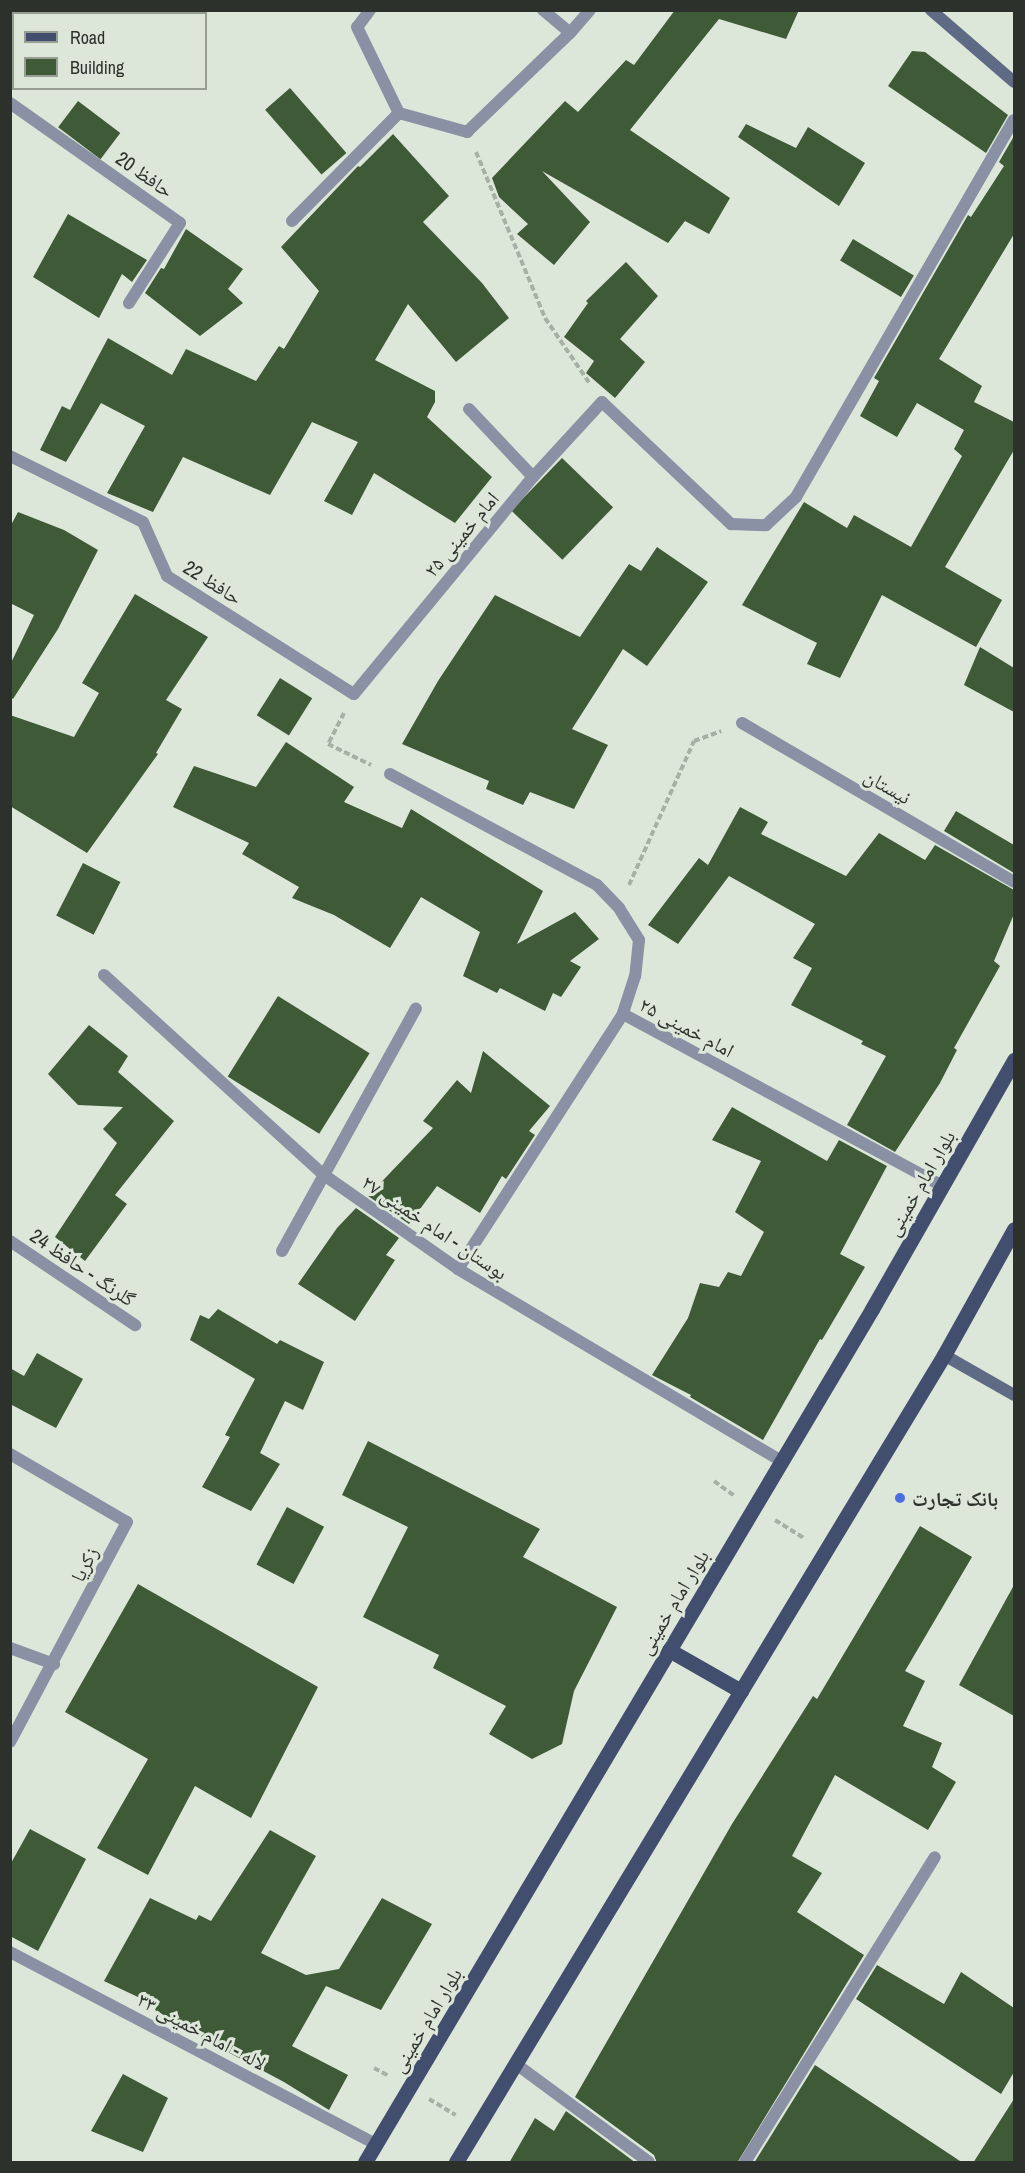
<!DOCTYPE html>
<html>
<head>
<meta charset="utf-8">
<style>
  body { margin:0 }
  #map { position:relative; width:1025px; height:2173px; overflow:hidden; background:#dce7d9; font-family:"Archivo Narrow","Noto Naskh Arabic",sans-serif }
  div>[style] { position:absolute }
  .building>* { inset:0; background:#3e5a37; transform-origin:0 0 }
  .path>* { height:4px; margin-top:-2px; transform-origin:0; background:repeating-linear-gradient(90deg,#a7b0a5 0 6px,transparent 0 9px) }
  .street>* { height:12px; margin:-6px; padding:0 6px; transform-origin:6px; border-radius:6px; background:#8a91a4 }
  .secondary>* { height:12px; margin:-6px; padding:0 6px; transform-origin:6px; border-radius:6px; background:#5f6a85 }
  .primary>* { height:15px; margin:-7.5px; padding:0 7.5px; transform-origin:7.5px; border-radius:7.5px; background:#424e6e }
  .dots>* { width:16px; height:16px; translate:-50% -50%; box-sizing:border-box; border:3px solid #dce7d9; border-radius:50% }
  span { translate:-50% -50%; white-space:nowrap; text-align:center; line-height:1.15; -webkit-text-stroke:6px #dce7d9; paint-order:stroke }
  .street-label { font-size:20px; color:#2d312c }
  .poi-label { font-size:20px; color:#2d312c; font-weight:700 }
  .left { translate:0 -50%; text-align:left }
  .frame { position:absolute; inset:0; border:12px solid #2d312c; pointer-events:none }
  .legend { position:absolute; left:12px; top:12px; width:195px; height:78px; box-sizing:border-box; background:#dce7d9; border:2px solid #969e94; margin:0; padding:8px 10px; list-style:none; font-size:18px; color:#2d312c }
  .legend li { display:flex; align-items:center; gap:12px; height:30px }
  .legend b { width:30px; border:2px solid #969e94 }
</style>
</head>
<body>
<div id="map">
  <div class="building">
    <i style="clip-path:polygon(675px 10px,799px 10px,786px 39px,719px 19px,630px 130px,730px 198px,709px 234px,685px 221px,668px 243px,542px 171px,590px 222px,554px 265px,517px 234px,528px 224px,499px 197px,492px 178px,565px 101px,578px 112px,626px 60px,634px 65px)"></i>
    <i style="clip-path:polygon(912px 51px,925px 52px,1008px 115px,986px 153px,888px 86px)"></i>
    <i style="left:290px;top:88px;width:86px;height:33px;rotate:49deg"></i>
    <i style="left:78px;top:101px;width:53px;height:33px;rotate:37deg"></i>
    <i style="clip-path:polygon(746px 124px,796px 148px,808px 127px,865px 163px,839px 206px,738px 137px)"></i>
    <i style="clip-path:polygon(393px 134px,449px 196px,423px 222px,482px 283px,509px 318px,456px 362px,408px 304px,375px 360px,435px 391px,435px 402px,427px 417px,492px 477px,455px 523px,374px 473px,352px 515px,324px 501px,358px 442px,312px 422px,270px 495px,183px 457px,153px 512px,107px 493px,145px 426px,101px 403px,66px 462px,40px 450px,62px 406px,70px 410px,108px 338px,172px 375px,186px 349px,256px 381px,279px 346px,284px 349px,319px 291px,281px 247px,358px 166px,360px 167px)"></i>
    <i style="clip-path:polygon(1014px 136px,1014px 234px,939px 359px,982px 386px,974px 402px,1014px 422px,1014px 450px,945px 567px,1002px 600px,976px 647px,882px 595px,840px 678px,807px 664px,817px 643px,742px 605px,804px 502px,847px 528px,854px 515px,911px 547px,962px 456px,954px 449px,964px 430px,917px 403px,897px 437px,860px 416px,879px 381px,874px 378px,968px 215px,971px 217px,1004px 166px,999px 162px)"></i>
    <i style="clip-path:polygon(68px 214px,147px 260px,132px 282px,122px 274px,99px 318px,33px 277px)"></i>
    <i style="clip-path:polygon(186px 229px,243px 269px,228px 289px,243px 303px,200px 336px,145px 293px,161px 268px,164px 269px)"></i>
    <i style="left:853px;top:239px;width:71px;height:25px;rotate:31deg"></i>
    <i style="clip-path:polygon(626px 262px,658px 296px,620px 339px,645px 362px,615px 398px,586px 373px,594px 361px,564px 337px,588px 303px,586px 301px)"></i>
    <i style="left:562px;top:458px;width:71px;height:73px;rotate:44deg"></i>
    <i style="clip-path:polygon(18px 512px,64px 530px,98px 550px,58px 629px,13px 699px,10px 697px,10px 665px,34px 615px,10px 603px,10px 527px)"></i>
    <i style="clip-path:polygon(657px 547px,708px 582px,647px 666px,623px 649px,572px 729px,608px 745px,574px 809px,530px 792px,523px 805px,486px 789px,489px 781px,402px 744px,438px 681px,495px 595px,580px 637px,629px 564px,641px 571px)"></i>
    <i style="clip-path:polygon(135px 594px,208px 637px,166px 700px,182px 709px,156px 753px,158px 754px,87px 853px,10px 806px,10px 715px,74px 737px,99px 693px,82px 683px)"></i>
    <i style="clip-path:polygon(980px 647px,1014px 668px,1014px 712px,964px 685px)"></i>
    <i style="left:280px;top:678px;width:38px;height:44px;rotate:32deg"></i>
    <i style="clip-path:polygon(286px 742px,354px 787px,344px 802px,402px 828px,411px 809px,543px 891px,517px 944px,575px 912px,599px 939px,570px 961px,581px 967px,561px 997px,553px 993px,545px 1011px,500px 988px,497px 993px,463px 976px,480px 932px,421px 897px,390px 948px,334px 915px,292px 898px,299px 887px,242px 854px,249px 843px,173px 807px,194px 766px,256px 787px)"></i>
    <i style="clip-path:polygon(740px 807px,768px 822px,761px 834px,846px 876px,879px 833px,925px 860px,935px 845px,1014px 890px,1014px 914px,994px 961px,1000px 966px,954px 1048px,957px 1050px,940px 1083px,895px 1152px,847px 1125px,886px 1056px,861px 1044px,863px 1041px,791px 1005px,812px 968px,793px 958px,815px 924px,729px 876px,678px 944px,648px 925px,699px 858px,708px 865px)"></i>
    <i style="clip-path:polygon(956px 811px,1014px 845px,1014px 873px,944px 831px)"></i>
    <i style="left:83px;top:863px;width:42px;height:59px;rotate:27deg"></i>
    <i style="left:278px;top:996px;width:108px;height:95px;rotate:32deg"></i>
    <i style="clip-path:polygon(89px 1025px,128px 1056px,118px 1072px,174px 1121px,115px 1195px,127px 1204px,85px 1261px,55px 1237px,117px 1143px,103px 1129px,123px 1107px,78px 1105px,48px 1074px)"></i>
    <i style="clip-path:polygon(483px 1051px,550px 1106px,529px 1131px,535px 1135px,506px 1179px,502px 1176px,480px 1213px,437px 1186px,409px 1224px,368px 1196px,433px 1128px,423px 1121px,457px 1080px,471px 1093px)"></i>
    <i style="clip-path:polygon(732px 1107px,827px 1161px,839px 1140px,887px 1166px,840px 1254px,865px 1267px,822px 1340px,820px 1339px,763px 1440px,690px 1397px,691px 1395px,652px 1375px,688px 1318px,700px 1283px,719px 1287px,728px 1272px,741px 1276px,764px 1232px,735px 1212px,761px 1161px,712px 1140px)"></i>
    <i style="clip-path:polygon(356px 1208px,399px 1238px,386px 1255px,395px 1260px,355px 1321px,298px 1284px,337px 1228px)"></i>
    <i style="clip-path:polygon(218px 1309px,277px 1344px,280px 1340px,324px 1362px,303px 1410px,285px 1401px,260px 1453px,280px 1464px,251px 1511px,202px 1487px,230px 1437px,225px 1435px,255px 1379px,190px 1340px,200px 1315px,209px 1319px)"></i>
    <i style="clip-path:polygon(37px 1353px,83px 1379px,56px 1428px,10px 1404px,10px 1368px,24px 1376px)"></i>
    <i style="clip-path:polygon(368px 1441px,540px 1529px,523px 1557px,617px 1607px,574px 1691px,562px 1744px,532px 1759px,489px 1734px,506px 1706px,433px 1668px,439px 1655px,363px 1617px,408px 1527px,342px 1495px)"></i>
    <i style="left:287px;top:1507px;width:42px;height:65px;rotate:28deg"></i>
    <i style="clip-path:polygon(920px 1526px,972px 1557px,905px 1671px,925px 1681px,903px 1726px,942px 1743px,932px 1767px,956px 1782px,928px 1830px,835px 1775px,792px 1856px,822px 1873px,797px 1912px,864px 1955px,737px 2163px,657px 2163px,654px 2155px,575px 2097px,732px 1824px,813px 1696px,817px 1699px)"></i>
    <i style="clip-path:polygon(138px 1584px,318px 1687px,251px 1818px,195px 1786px,148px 1875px,97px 1848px,148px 1759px,65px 1712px)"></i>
    <i style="clip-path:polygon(1014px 1585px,1014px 1716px,959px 1685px)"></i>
    <i style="clip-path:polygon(30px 1829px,86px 1859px,38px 1951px,10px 1936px,10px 1865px)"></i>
    <i style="clip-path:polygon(270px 1830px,316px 1856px,261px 1953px,306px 1975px,339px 1969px,382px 1898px,432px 1924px,381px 2010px,326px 1986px,292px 2046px,348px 2075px,329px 2110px,284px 2082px,209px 2042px,155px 2010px,157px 2006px,104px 1981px,150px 1898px,196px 1920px,199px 1915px,211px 1921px)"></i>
    <i style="clip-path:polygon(877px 1965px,944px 2004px,961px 1972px,1014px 2008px,1014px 2072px,1001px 2094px,856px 1999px)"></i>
    <i style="clip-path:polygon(815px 2065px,963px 2163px,754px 2163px)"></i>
    <i style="clip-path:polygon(123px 2074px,168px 2098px,143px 2152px,91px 2131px)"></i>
    <i style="clip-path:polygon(1014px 2099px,1014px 2163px,973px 2163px)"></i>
    <i style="clip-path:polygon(566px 2111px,636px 2163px,509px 2163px,535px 2118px,554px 2131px)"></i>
  </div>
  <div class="path">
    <i style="left:476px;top:152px;width:180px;rotate:67.4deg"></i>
    <i style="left:545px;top:318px;width:80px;rotate:55.7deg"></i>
    <i style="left:344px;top:713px;width:35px;rotate:117deg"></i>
    <i style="left:328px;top:744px;width:48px;rotate:26deg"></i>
    <i style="left:629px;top:885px;width:158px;rotate:-65.7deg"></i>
    <i style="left:694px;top:741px;width:29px;rotate:-20deg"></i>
    <i style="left:714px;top:1481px;width:26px;rotate:36deg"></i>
    <i style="left:775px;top:1520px;width:34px;rotate:32deg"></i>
    <i style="left:374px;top:2068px;width:17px;rotate:28deg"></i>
    <i style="left:429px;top:2099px;width:31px;rotate:31deg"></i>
  </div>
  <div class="street">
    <i style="left:370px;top:10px;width:21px;rotate:127deg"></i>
    <i style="left:357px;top:27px;width:96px;rotate:64deg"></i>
    <i style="left:399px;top:113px;width:71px;rotate:15.6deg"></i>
    <i style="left:467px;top:132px;width:143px;rotate:-43.9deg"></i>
    <i style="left:570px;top:33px;width:30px;rotate:-49deg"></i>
    <i style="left:543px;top:10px;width:35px;rotate:40deg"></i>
    <i style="left:10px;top:103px;width:208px;rotate:35.2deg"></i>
    <i style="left:180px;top:223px;width:95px;rotate:122.5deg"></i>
    <i style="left:292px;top:221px;width:152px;rotate:-45.3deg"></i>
    <i style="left:469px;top:409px;width:93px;rotate:46.7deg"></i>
    <i style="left:10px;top:456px;width:148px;rotate:26.4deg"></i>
    <i style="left:143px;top:522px;width:59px;rotate:66deg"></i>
    <i style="left:167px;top:576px;width:221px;rotate:32.3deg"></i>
    <i style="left:354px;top:694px;width:281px;rotate:-50.5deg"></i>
    <i style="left:533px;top:477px;width:102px;rotate:-47.4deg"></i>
    <i style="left:602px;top:402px;width:178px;rotate:43.4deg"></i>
    <i style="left:731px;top:524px;width:35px;rotate:2deg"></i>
    <i style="left:766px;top:525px;width:41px;rotate:-43deg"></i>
    <i style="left:796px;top:497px;width:435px;rotate:-60deg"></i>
    <i style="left:742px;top:723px;width:315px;rotate:30.3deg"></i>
    <i style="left:390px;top:774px;width:235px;rotate:28.2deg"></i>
    <i style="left:597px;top:885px;width:32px;rotate:46deg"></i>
    <i style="left:619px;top:908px;width:38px;rotate:58deg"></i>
    <i style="left:639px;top:940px;width:36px;rotate:96deg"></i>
    <i style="left:635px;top:976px;width:40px;rotate:108deg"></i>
    <i style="left:623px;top:1014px;width:362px;rotate:28.3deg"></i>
    <i style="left:104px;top:975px;width:297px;rotate:42.3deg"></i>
    <i style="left:324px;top:1175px;width:164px;rotate:35deg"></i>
    <i style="left:458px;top:1269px;width:376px;rotate:30.7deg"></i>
    <i style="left:10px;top:1241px;width:151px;rotate:33.9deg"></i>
    <i style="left:282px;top:1251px;width:277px;rotate:-61.1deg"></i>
    <i style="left:458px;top:1269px;width:304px;rotate:-57.1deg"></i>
    <i style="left:10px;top:1454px;width:135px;rotate:30.2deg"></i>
    <i style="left:127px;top:1522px;width:249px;rotate:118deg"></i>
    <i style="left:10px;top:1648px;width:47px;rotate:20deg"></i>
    <i style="left:10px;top:1952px;width:413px;rotate:27.7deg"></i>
    <i style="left:516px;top:2064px;width:165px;rotate:36.4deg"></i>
    <i style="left:745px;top:2162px;width:359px;rotate:-58.1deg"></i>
  </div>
  <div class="secondary">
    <i style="left:931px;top:10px;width:110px;rotate:40.9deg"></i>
    <i style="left:944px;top:1355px;width:81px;rotate:29.7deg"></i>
  </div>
  <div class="primary">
    <i style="left:669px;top:1650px;width:83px;rotate:29.7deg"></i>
    <i style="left:365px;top:2162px;width:992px;rotate:-59.27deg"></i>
    <i style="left:872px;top:1309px;width:287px;rotate:-60.3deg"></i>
    <i style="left:456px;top:2162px;width:943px;rotate:-58.84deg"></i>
    <i style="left:944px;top:1355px;width:144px;rotate:-60.9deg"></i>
  </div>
  <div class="dots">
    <i style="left:900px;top:1498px;background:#4a6de1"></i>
  </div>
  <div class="street-label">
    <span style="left:145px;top:174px;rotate:35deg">حافظ 20</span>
    <span style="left:461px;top:534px;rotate:-50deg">امام خمینی ۲۵</span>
    <span style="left:213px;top:582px;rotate:32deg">حافظ 22</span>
    <span style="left:888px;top:786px;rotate:30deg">نیستان</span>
    <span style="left:687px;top:1027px;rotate:28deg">امام خمینی ۲۵</span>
    <span style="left:920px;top:1183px;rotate:-60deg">بلوار امام خمینی</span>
    <span style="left:435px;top:1227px;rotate:34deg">بوستان - امام خمینی ۲۷</span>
    <span style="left:83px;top:1267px;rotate:34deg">گلرنگ - حافظ 24</span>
    <span style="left:84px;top:1564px;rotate:-63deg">زکریا</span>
    <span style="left:673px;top:1602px;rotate:-59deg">بلوار امام خمینی</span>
    <span style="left:426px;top:2020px;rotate:-59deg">بلوار امام خمینی</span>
    <span style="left:202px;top:2031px;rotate:28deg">لاله - امام خمینی ۳۳</span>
  </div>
  <div class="poi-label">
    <span class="left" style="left:912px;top:1498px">بانک تجارت</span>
  </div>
  <div class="frame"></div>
  <ul class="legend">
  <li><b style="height:8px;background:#424e6e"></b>Road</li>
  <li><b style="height:16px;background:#3e5a37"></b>Building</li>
  </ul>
</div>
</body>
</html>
